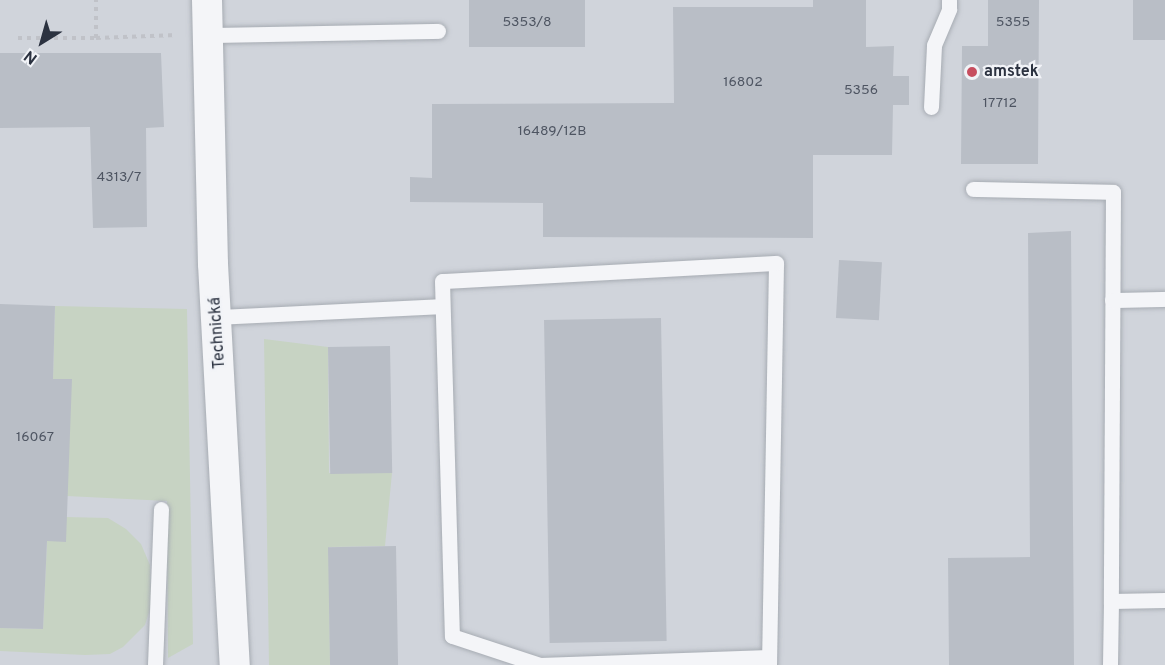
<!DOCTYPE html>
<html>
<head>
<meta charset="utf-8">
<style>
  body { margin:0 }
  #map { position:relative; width:1165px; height:665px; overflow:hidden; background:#e2e5e9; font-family:Overpass,sans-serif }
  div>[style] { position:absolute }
  .built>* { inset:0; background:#d0d4db; transform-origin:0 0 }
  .green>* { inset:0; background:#c7d3c3 }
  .building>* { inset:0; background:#b9bec6; transform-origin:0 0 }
  .path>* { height:4px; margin-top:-2px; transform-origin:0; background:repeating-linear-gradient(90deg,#c0c2c8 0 4.5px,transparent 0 9px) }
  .roads { filter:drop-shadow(0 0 2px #a7acb3) drop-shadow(0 0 2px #a7acb3) }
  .service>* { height:15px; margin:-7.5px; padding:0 7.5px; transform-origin:7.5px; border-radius:7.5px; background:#f4f5f8 }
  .minor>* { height:30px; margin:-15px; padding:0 15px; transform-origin:15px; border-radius:15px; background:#f4f5f8 }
  .dots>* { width:16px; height:16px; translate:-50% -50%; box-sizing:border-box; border:3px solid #f1f3f7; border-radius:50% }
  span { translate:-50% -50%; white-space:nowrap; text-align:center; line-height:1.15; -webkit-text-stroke:4.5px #f1f3f7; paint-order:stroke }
  .number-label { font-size:14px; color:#4e5562 }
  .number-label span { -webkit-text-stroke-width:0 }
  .poi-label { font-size:16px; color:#2b3240; font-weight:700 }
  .left { translate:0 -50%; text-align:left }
  .street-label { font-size:16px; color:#2b3240 }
  .north { position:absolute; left:12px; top:12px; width:60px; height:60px; -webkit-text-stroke:4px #f1f3f7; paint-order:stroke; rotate:217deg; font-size:16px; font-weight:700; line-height:24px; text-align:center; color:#2b3240 }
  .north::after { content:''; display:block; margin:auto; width:21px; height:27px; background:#2b3240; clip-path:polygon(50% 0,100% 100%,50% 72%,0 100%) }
</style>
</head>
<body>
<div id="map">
  <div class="built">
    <i style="left:0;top:0;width:1165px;height:665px"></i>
  </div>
  <div class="green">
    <i style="clip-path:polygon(55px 306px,187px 309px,193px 644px,168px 658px,167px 501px,67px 496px,71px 379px,53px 379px)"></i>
    <i style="clip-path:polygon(264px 339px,328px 347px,329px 473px,392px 473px,385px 546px,329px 547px,330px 665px,269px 665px)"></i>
    <i style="clip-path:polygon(66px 517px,108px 518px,126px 529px,141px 544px,150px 565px,151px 606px,145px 625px,123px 647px,110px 654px,85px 655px,0 651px,0 628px,43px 629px,47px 541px,66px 541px)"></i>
  </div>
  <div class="building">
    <i style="left:469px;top:0;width:116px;height:47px"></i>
    <i style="clip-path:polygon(813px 0,866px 0,866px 47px,894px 46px,893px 76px,909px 76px,909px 105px,893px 105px,892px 155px,813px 155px,813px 238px,543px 237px,543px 203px,410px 202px,410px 177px,432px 178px,432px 104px,674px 103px,673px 7px,813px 7px)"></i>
    <i style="clip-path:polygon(988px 0,1039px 0,1038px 164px,961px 164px,962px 46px,988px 46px)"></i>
    <i style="left:1133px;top:0;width:32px;height:40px"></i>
    <i style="clip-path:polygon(0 53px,161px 53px,164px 127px,146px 128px,147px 227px,93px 228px,90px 127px,0 128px)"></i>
    <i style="clip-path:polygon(1071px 231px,1074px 665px,949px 665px,948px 558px,1030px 557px,1028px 233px)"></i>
    <i style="left:839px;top:260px;width:43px;height:58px;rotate:3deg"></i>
    <i style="clip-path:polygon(0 304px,55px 306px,53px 379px,72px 379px,66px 542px,47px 541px,43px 629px,0 628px)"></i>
    <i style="left:661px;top:318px;width:323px;height:117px;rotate:89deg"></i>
    <i style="left:390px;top:346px;width:127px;height:62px;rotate:89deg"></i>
    <i style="left:396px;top:546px;width:119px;height:68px;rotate:89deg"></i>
  </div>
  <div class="path">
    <i style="left:18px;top:38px;width:78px"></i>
    <i style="left:96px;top:38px;width:38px;rotate:-90deg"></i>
    <i style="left:96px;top:38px;width:81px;rotate:-2.1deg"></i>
  </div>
  <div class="roads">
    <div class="service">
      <i style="left:207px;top:35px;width:231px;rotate:-1deg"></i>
      <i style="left:931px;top:107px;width:62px;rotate:-87.2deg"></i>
      <i style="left:934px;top:45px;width:39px;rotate:-67deg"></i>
      <i style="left:949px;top:9px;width:9px;rotate:-90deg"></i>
      <i style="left:973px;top:189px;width:140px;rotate:1.2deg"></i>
      <i style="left:1113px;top:192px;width:409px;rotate:90.3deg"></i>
      <i style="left:1111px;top:601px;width:54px;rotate:-1.1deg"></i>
      <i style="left:1112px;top:300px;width:53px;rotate:-1.1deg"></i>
      <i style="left:217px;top:317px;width:225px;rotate:-2.8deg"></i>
      <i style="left:155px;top:665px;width:156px;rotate:-87.8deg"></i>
      <i style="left:769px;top:665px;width:402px;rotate:-89deg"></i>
      <i style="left:776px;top:263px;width:334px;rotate:176.9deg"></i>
      <i style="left:442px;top:281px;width:355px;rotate:88.4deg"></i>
      <i style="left:452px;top:636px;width:93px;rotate:18.2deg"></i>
      <i style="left:540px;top:665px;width:229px;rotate:-2deg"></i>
      <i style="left:1110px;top:665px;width:64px;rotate:-89.1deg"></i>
    </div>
    <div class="minor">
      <i style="left:207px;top:0;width:264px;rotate:88.7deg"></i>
      <i style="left:213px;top:264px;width:402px;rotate:86.9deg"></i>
    </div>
  </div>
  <div class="dots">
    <i style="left:972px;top:72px;background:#c74e5f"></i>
  </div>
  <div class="number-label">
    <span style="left:527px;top:23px">5353/8</span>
    <span style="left:1013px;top:23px">5355</span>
    <span style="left:743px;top:83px">16802</span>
    <span style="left:861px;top:91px">5356</span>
    <span style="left:1000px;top:104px">17712</span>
    <span style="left:552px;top:132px">16489/12B</span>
    <span style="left:119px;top:178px">4313/7</span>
    <span style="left:35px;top:438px">16067</span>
  </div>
  <div class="poi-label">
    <span class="left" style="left:984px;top:72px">amstek</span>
  </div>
  <div class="street-label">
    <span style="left:218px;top:333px;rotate:-94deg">Technická</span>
  </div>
  <div class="north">N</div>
</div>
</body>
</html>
